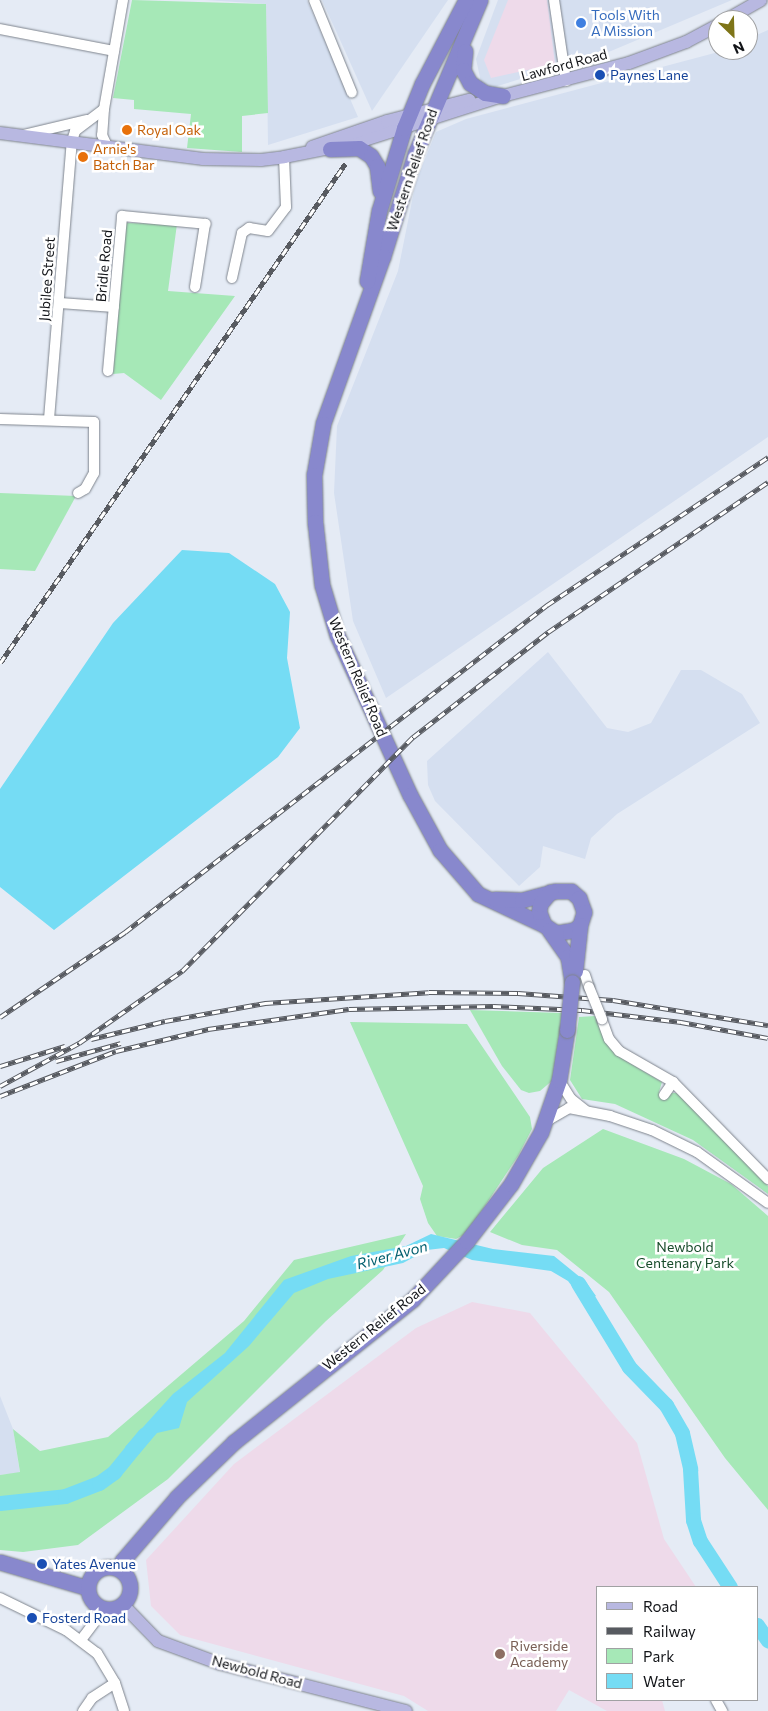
<!DOCTYPE html>
<html>
<head>
<meta charset="utf-8">
<style>
  body { margin:0 }
  #map { position:relative; width:768px; height:1711px; overflow:hidden; background:#e5ebf5; font-family:Commissioner,sans-serif }
  div>[style] { position:absolute }
  .built>* { inset:0; background:#d5dff0 }
  .education>* { inset:0; background:#eedaea }
  .green>* { inset:0; background:#a6e8b7 }
  .water>* { inset:0; background:#75dcf4 }
  .river>* { height:15px; margin:-7.5px; padding:0 7.5px; transform-origin:7.5px; border-radius:7.5px; background:#75dcf4 }
  .roads { filter:drop-shadow(0 0 1px #7e848d) drop-shadow(0 0 1px #7e848d) }
  .minor>* { height:10px; margin:-5px; padding:0 5px; transform-origin:5px; border-radius:5px; background:#fff }
  .major>* { height:12px; margin:-6px; padding:0 6px; transform-origin:6px; border-radius:6px; background:#b8b8e1 }
  .highway>* { height:15px; margin:-7.5px; padding:0 7.5px; transform-origin:7.5px; border-radius:7.5px; background:#8888cd }
  .highway>.ring { margin:-7.5px; padding:0; box-sizing:content-box; background:none; border:15px solid #8888cd; border-radius:50% }
  .rail>* { height:4.5px; margin-top:-2.25px; transform-origin:0; background:repeating-linear-gradient(90deg,#fff 0 8px,#575a60 0 16px); box-sizing:border-box; border-block:1px solid #575a60 }
  .bridges { filter:drop-shadow(0 0 1px #7e848d) drop-shadow(0 0 1px #7e848d) }
  .minor-bridge>* { height:10px; margin:-5px; padding:0 5px; transform-origin:5px; border-radius:5px; background:#fff }
  .highway-bridge>* { height:15px; margin:-7.5px; padding:0 7.5px; transform-origin:7.5px; border-radius:7.5px; background:#8888cd }
  .dots>* { width:14px; height:14px; translate:-50% -50%; box-sizing:border-box; border:2px solid #fff; border-radius:50% }
  span { translate:-50% -50%; white-space:nowrap; text-align:center; line-height:1.15; -webkit-text-stroke:5px #fff; paint-order:stroke }
  .shop-label { font-size:14px; color:#366cbe }
  .left { translate:0 -50%; text-align:left }
  .street-label { font-size:14px; color:#121418 }
  .transit-label { font-size:14px; color:#164399 }
  .food-label { font-size:14px; color:#c56008 }
  .park-label { font-size:14px; color:#174b2a }
  .education-label { font-size:14px; color:#785e54 }
  .water-label { font-size:15px; color:#005f6f; font-style:italic }
  .legend { position:absolute; left:596px; top:1586px; width:162px; height:115px; box-sizing:border-box; background:#fff; border:1px solid #a0a1a3; margin:0; padding:6px 9px; list-style:none; font-size:15px; color:#121418 }
  .legend li { display:flex; align-items:center; gap:10px; height:25px }
  .legend b { width:25px; border:1px solid #a0a1a3 }
  .north { position:absolute; left:708px; top:10px; width:50px; height:50px; box-sizing:border-box; background:#fff; border:1px solid #a0a1a3; border-radius:50%; rotate:156deg; font-size:14px; font-weight:700; line-height:20px; text-align:center; color:#121418 }
  .north::after { content:''; display:block; margin:auto; width:18px; height:22px; background:#7e7518; clip-path:polygon(50% 0,100% 100%,50% 72%,0 100%) }
</style>
</head>
<body>
<div id="map">
  <div class="built">
    <i style="clip-path:polygon(205px 0,307px 0,358px 117px,268px 145px,266px 4px)"></i>
    <i style="clip-path:polygon(322px 0,448px 0,372px 111px)"></i>
    <i style="clip-path:polygon(498px 0,732px 0,611px 51px,491px 88px,481px 82px,476px 59px)"></i>
    <i style="clip-path:polygon(768px 30px,768px 437px,386px 698px,353px 621px,334px 493px,337px 426px,398px 271px,416px 181px,436px 132px,466px 119px,726px 50px,748px 50px,748px 39px)"></i>
    <i style="clip-path:polygon(548px 652px,607px 728px,628px 732px,651px 723px,681px 670px,701px 670px,742px 694px,760px 723px,617px 814px,591px 838px,585px 859px,543px 846px,540px 867px,519px 886px,435px 801px,428px 785px,427px 761px)"></i>
    <i style="clip-path:polygon(0 1396px,13px 1429px,20px 1473px,0 1475px)"></i>
  </div>
  <div class="education">
    <i style="clip-path:polygon(508px 0,547px 0,555px 64px,491px 78px,484px 60px)"></i>
    <i style="clip-path:polygon(472px 1302px,530px 1313px,637px 1443px,664px 1539px,696px 1587px,597px 1587px,597px 1700px,662px 1700px,665px 1711px,607px 1711px,569px 1690px,556px 1711px,428px 1711px,404px 1696px,180px 1635px,151px 1606px,146px 1560px,234px 1464px,416px 1328px)"></i>
  </div>
  <div class="green">
    <i style="clip-path:polygon(132px 0,266px 4px,268px 113px,242px 116px,242px 152px,187px 148px,191px 114px,134px 109px,134px 100px,113px 98px)"></i>
    <i style="clip-path:polygon(126px 223px,177px 224px,168px 291px,235px 296px,161px 400px,124px 373px,113px 374px)"></i>
    <i style="clip-path:polygon(0 493px,76px 496px,35px 571px,0 569px)"></i>
    <i style="clip-path:polygon(470px 1010px,562px 1013px,553px 1080px,540px 1091px,529px 1093px,521px 1090px,502px 1066px)"></i>
    <i style="clip-path:polygon(595px 1016px,607px 1042px,623px 1059px,662px 1082px,659px 1092px,666px 1097px,671px 1093px,678px 1093px,768px 1186px,768px 1194px,693px 1140px,615px 1104px,582px 1099px,570px 1080px,579px 1017px)"></i>
    <i style="clip-path:polygon(350px 1022px,467px 1024px,530px 1117px,532px 1129px,518px 1156px,467px 1233px,456px 1239px,437px 1236px,428px 1223px,420px 1199px,423px 1186px)"></i>
    <i style="clip-path:polygon(603px 1129px,684px 1159px,731px 1184px,768px 1216px,768px 1510px,725px 1458px,609px 1292px,557px 1250px,522px 1245px,490px 1232px,543px 1168px)"></i>
    <i style="clip-path:polygon(406px 1234px,383px 1270px,326px 1321px,168px 1479px,78px 1545px,23px 1552px,0 1550px,0 1475px,20px 1472px,13px 1429px,40px 1451px,108px 1437px,244px 1321px,294px 1260px)"></i>
  </div>
  <div class="water">
    <i style="clip-path:polygon(182px 550px,229px 553px,275px 584px,290px 612px,287px 658px,300px 728px,278px 757px,54px 930px,0 887px,0 789px,113px 623px)"></i>
    <i style="clip-path:polygon(431px 1234px,493px 1249px,554px 1256px,586px 1282px,596px 1296px,584px 1302px,568px 1281px,551px 1271px,472px 1260px,444px 1248px,427px 1250px,403px 1263px,328px 1279px,294px 1293px,249px 1346px,187px 1402px,179px 1428px,157px 1433px,139px 1454px,125px 1447px,173px 1394px,225px 1353px,284px 1280px,351px 1256px,406px 1246px)"></i>
  </div>
  <div class="river">
    <i style="left:578px;top:1283px;width:98px;rotate:58.7deg"></i>
    <i style="left:629px;top:1367px;width:53px;rotate:45.8deg"></i>
    <i style="left:666px;top:1405px;width:32px;rotate:60deg"></i>
    <i style="left:682px;top:1433px;width:37px;rotate:77deg"></i>
    <i style="left:690px;top:1469px;width:51px;rotate:86.6deg"></i>
    <i style="left:693px;top:1520px;width:22px;rotate:72deg"></i>
    <i style="left:700px;top:1541px;width:55px;rotate:56.9deg"></i>
    <i style="left:0;top:1503px;width:65px;rotate:-6.1deg"></i>
    <i style="left:65px;top:1496px;width:36px;rotate:-21deg"></i>
    <i style="left:99px;top:1483px;width:19px;rotate:-36deg"></i>
    <i style="left:114px;top:1472px;width:48px;rotate:-51deg"></i>
    <i style="left:757px;top:1625px;width:19px;rotate:55deg"></i>
  </div>
  <div class="roads">
    <div class="minor">
      <i style="left:314px;top:0;width:100px;rotate:67.8deg"></i>
      <i style="left:554px;top:0;width:82px;rotate:81.6deg"></i>
      <i style="left:0;top:29px;width:116px;rotate:10.9deg"></i>
      <i style="left:104px;top:109px;width:26px;rotate:94deg"></i>
      <i style="left:102px;top:135px;width:14px;rotate:65deg"></i>
      <i style="left:23px;top:135px;width:66px;rotate:-13.2deg"></i>
      <i style="left:232px;top:278px;width:46px;rotate:-77.5deg"></i>
      <i style="left:242px;top:233px;width:9px;rotate:-36deg"></i>
      <i style="left:249px;top:228px;width:19px;rotate:9deg"></i>
      <i style="left:268px;top:231px;width:30px;rotate:-53deg"></i>
      <i style="left:286px;top:207px;width:50px;rotate:-92.3deg"></i>
      <i style="left:195px;top:287px;width:64px;rotate:-81deg"></i>
      <i style="left:60px;top:303px;width:54px;rotate:4.2deg"></i>
      <i style="left:108px;top:371px;width:156px;rotate:-84.8deg"></i>
      <i style="left:122px;top:216px;width:84px;rotate:5.4deg"></i>
      <i style="left:0;top:419px;width:94px;rotate:1.8deg"></i>
      <i style="left:94px;top:422px;width:51px;rotate:90deg"></i>
      <i style="left:94px;top:473px;width:18px;rotate:119deg"></i>
      <i style="left:85px;top:489px;width:8px;rotate:150deg"></i>
      <i style="left:49px;top:419px;width:279px;rotate:-85.3deg"></i>
      <i style="left:72px;top:141px;width:10px;rotate:-73deg"></i>
      <i style="left:75px;top:131px;width:36px;rotate:-37deg"></i>
      <i style="left:104px;top:109px;width:111px;rotate:-80.1deg"></i>
      <i style="left:585px;top:975px;width:13px;rotate:72deg"></i>
      <i style="left:602px;top:1020px;width:20px;rotate:70deg"></i>
      <i style="left:609px;top:1039px;width:16px;rotate:50deg"></i>
      <i style="left:619px;top:1051px;width:62px;rotate:29.9deg"></i>
      <i style="left:673px;top:1082px;width:136px;rotate:45.6deg"></i>
      <i style="left:559px;top:1080px;width:22px;rotate:58deg"></i>
      <i style="left:571px;top:1099px;width:18px;rotate:38deg"></i>
      <i style="left:664px;top:1095px;width:16px;rotate:-55deg"></i>
      <i style="left:545px;top:1122px;width:28px;rotate:-30deg"></i>
      <i style="left:569px;top:1108px;width:42px;rotate:11deg"></i>
      <i style="left:610px;top:1116px;width:44px;rotate:18.4deg"></i>
      <i style="left:652px;top:1130px;width:50px;rotate:26.1deg"></i>
      <i style="left:697px;top:1152px;width:87px;rotate:35.7deg"></i>
      <i style="left:0;top:1598px;width:73px;rotate:25.9deg"></i>
      <i style="left:66px;top:1630px;width:39px;rotate:37deg"></i>
      <i style="left:97px;top:1653px;width:35px;rotate:59deg"></i>
      <i style="left:115px;top:1683px;width:29px;rotate:72deg"></i>
      <i style="left:81px;top:1640px;width:39px;rotate:-53deg"></i>
      <i style="left:716px;top:1700px;width:13px;rotate:61deg"></i>
      <i style="left:83px;top:1711px;width:16px;rotate:-55deg"></i>
      <i style="left:92px;top:1698px;width:27px;rotate:-33deg"></i>
    </div>
    <div class="major">
      <i style="left:726px;top:20px;width:40px;rotate:-29.7deg"></i>
      <i style="left:0;top:133px;width:205px;rotate:7.3deg"></i>
      <i style="left:203px;top:159px;width:58px;rotate:1deg"></i>
      <i style="left:261px;top:160px;width:23px;rotate:-7deg"></i>
      <i style="left:284px;top:157px;width:72px;rotate:-11.2deg"></i>
      <i style="left:355px;top:143px;width:151px;rotate:-17.7deg"></i>
      <i style="left:499px;top:97px;width:134px;rotate:-14.7deg"></i>
      <i style="left:629px;top:63px;width:61px;rotate:-20.2deg"></i>
      <i style="left:686px;top:42px;width:36px;rotate:-28deg"></i>
      <i style="left:312px;top:147px;width:79px;rotate:-19.1deg"></i>
      <i style="left:387px;top:121px;width:85px;rotate:-14.4deg"></i>
      <i style="left:123px;top:1605px;width:50px;rotate:45.8deg"></i>
      <i style="left:158px;top:1641px;width:67px;rotate:20.1deg"></i>
      <i style="left:221px;top:1664px;width:191px;rotate:14.3deg"></i>
    </div>
    <div class="highway">
      <i style="left:480px;top:0;width:167px;rotate:112.9deg"></i>
      <i style="left:415px;top:154px;width:107px;rotate:107.4deg"></i>
      <i style="left:383px;top:256px;width:178px;rotate:109.7deg"></i>
      <i style="left:323px;top:424px;width:52px;rotate:100deg"></i>
      <i style="left:314px;top:475px;width:47px;rotate:88.8deg"></i>
      <i style="left:315px;top:522px;width:63px;rotate:83.7deg"></i>
      <i style="left:322px;top:585px;width:52px;rotate:73.3deg"></i>
      <i style="left:337px;top:635px;width:176px;rotate:65.5deg"></i>
      <i style="left:410px;top:795px;width:63px;rotate:61.4deg"></i>
      <i style="left:440px;top:850px;width:58px;rotate:49.2deg"></i>
      <i style="left:478px;top:894px;width:73px;rotate:25.2deg"></i>
      <i style="left:465px;top:51px;width:19px;rotate:96deg"></i>
      <i style="left:463px;top:70px;width:15px;rotate:62deg"></i>
      <i style="left:470px;top:83px;width:18px;rotate:34deg"></i>
      <i style="left:485px;top:93px;width:18px;rotate:9deg"></i>
      <i style="left:330px;top:149px;width:29px;rotate:-2deg"></i>
      <i style="left:359px;top:148px;width:14px;rotate:34deg"></i>
      <i style="left:371px;top:156px;width:12px;rotate:59deg"></i>
      <i style="left:377px;top:166px;width:25px;rotate:83deg"></i>
      <i style="left:367px;top:281px;width:71px;rotate:-80.3deg"></i>
      <i style="left:379px;top:211px;width:87px;rotate:-73.2deg"></i>
      <i style="left:404px;top:128px;width:48px;rotate:-67.8deg"></i>
      <i style="left:422px;top:84px;width:95px;rotate:-62.4deg"></i>
      <i style="left:495px;top:899px;width:27px;rotate:2deg"></i>
      <i style="left:522px;top:900px;width:34px;rotate:-15deg"></i>
      <i style="left:555px;top:891px;width:16px"></i>
      <i style="left:571px;top:891px;width:11px;rotate:41deg"></i>
      <i style="left:579px;top:898px;width:15px;rotate:70deg"></i>
      <i style="left:584px;top:912px;width:14px;rotate:107deg"></i>
      <i style="left:580px;top:925px;width:8px;rotate:140deg"></i>
      <i style="left:574px;top:930px;width:18px;rotate:171deg"></i>
      <i style="left:556px;top:933px;width:14px;rotate:-146deg"></i>
      <i style="left:544px;top:925px;width:14px;rotate:-111deg"></i>
      <i style="left:539px;top:912px;width:8px;rotate:-83deg"></i>
      <i style="left:540px;top:904px;width:16px;rotate:-50deg"></i>
      <i style="left:549px;top:930px;width:33px;rotate:55deg"></i>
      <i style="left:568px;top:957px;width:25px;rotate:81deg"></i>
      <i style="left:575px;top:971px;width:46px;rotate:-83.8deg"></i>
      <i style="left:0;top:1562px;width:92px;rotate:16.5deg"></i>
      <i class="ring" style="left:88px;top:1567px;width:27px;height:27px"></i>
      <i style="left:119px;top:1569px;width:9px;rotate:-69deg"></i>
      <i style="left:122px;top:1561px;width:84px;rotate:-49.3deg"></i>
      <i style="left:177px;top:1497px;width:79px;rotate:-44deg"></i>
      <i style="left:234px;top:1442px;width:228px;rotate:-38.6deg"></i>
      <i style="left:412px;top:1300px;width:81px;rotate:-47deg"></i>
      <i style="left:467px;top:1241px;width:72px;rotate:-52.3deg"></i>
      <i style="left:511px;top:1184px;width:60px;rotate:-60deg"></i>
      <i style="left:541px;top:1132px;width:55px;rotate:-70.9deg"></i>
      <i style="left:559px;top:1080px;width:51px;rotate:-80.9deg"></i>
    </div>
  </div>
  <div class="rail">
    <i style="left:0;top:663px;width:607px;rotate:-55.34deg"></i>
    <i style="left:0;top:1017px;width:151px;rotate:-34.2deg"></i>
    <i style="left:125px;top:932px;width:534px;rotate:-37.77deg"></i>
    <i style="left:547px;top:605px;width:266px;rotate:-33.8deg"></i>
    <i style="left:91px;top:1039px;width:76px;rotate:-13.7deg"></i>
    <i style="left:165px;top:1021px;width:102px;rotate:-10.2deg"></i>
    <i style="left:265px;top:1003px;width:164px;rotate:-3.8deg"></i>
    <i style="left:429px;top:992px;width:89px;rotate:0.6deg"></i>
    <i style="left:518px;top:993px;width:95px;rotate:4.2deg"></i>
    <i style="left:613px;top:1000px;width:157px;rotate:9.2deg"></i>
    <i style="left:56px;top:1061px;width:67px;rotate:-15.5deg"></i>
    <i style="left:0;top:1066px;width:68px;rotate:-17.1deg"></i>
    <i style="left:0;top:1086px;width:90px;rotate:-28.6deg"></i>
    <i style="left:79px;top:1043px;width:126px;rotate:-35deg"></i>
    <i style="left:182px;top:971px;width:329px;rotate:-45.4deg"></i>
    <i style="left:413px;top:737px;width:171px;rotate:-37.9deg"></i>
    <i style="left:548px;top:632px;width:266px;rotate:-34.3deg"></i>
    <i style="left:0;top:1096px;width:124px;rotate:-21.2deg"></i>
    <i style="left:116px;top:1051px;width:95px;rotate:-13.4deg"></i>
    <i style="left:208px;top:1029px;width:142px;rotate:-8.1deg"></i>
    <i style="left:349px;top:1009px;width:144px;rotate:-1.2deg"></i>
    <i style="left:493px;top:1006px;width:89px;rotate:2.6deg"></i>
    <i style="left:582px;top:1010px;width:100px;rotate:6.9deg"></i>
    <i style="left:681px;top:1022px;width:88px;rotate:10.4deg"></i>
  </div>
  <div class="bridges">
    <div class="minor-bridge">
      <i style="left:589px;top:987px;width:35px;rotate:68deg"></i>
    </div>
    <div class="highway-bridge">
      <i style="left:567px;top:1030px;width:48px;rotate:-84.1deg"></i>
    </div>
  </div>
  <div class="dots">
    <i style="left:581px;top:23px;background:#3f7fe0"></i>
    <i style="left:600px;top:75px;background:#1a4fb4"></i>
    <i style="left:127px;top:130px;background:#e8710a"></i>
    <i style="left:83px;top:157px;background:#e8710a"></i>
    <i style="left:42px;top:1564px;background:#1a4fb4"></i>
    <i style="left:32px;top:1618px;background:#1a4fb4"></i>
    <i style="left:500px;top:1654px;background:#8d6e63"></i>
  </div>
  <div class="shop-label">
    <span class="left" style="left:591px;top:23px">Tools With<br>A Mission</span>
  </div>
  <div class="street-label">
    <span style="left:564px;top:65px;rotate:-15deg">Lawford Road</span>
    <span style="left:412px;top:170px;rotate:-71deg">Western Relief Road</span>
    <span style="left:104px;top:266px;rotate:-85deg">Bridle Road</span>
    <span style="left:47px;top:279px;rotate:-86deg">Jubilee Street</span>
    <span style="left:358px;top:677px;rotate:67deg">Western Relief Road</span>
    <span style="left:374px;top:1327px;rotate:-39deg">Western Relief Road</span>
    <span style="left:257px;top:1672px;rotate:15deg">Newbold Road</span>
  </div>
  <div class="transit-label">
    <span class="left" style="left:610px;top:75px">Paynes Lane</span>
    <span class="left" style="left:52px;top:1564px">Yates Avenue</span>
    <span class="left" style="left:42px;top:1618px">Fosterd Road</span>
  </div>
  <div class="food-label">
    <span class="left" style="left:137px;top:130px">Royal Oak</span>
    <span class="left" style="left:93px;top:157px">Arnie's<br>Batch Bar</span>
  </div>
  <div class="park-label">
    <span style="left:685px;top:1255px">Newbold<br>Centenary Park</span>
  </div>
  <div class="education-label">
    <span class="left" style="left:510px;top:1654px">Riverside<br>Academy</span>
  </div>
  <div class="water-label">
    <span style="left:392px;top:1255px;rotate:-15deg">River Avon</span>
  </div>
  <ul class="legend">
  <li><b style="height:6px;background:#b8b8e1"></b>Road</li>
  <li><b style="height:6px;background:#575a60"></b>Railway</li>
  <li><b style="height:14px;background:#a6e8b7"></b>Park</li>
  <li><b style="height:14px;background:#75dcf4"></b>Water</li>
  </ul>
  <div class="north">N</div>
</div>
</body>
</html>
